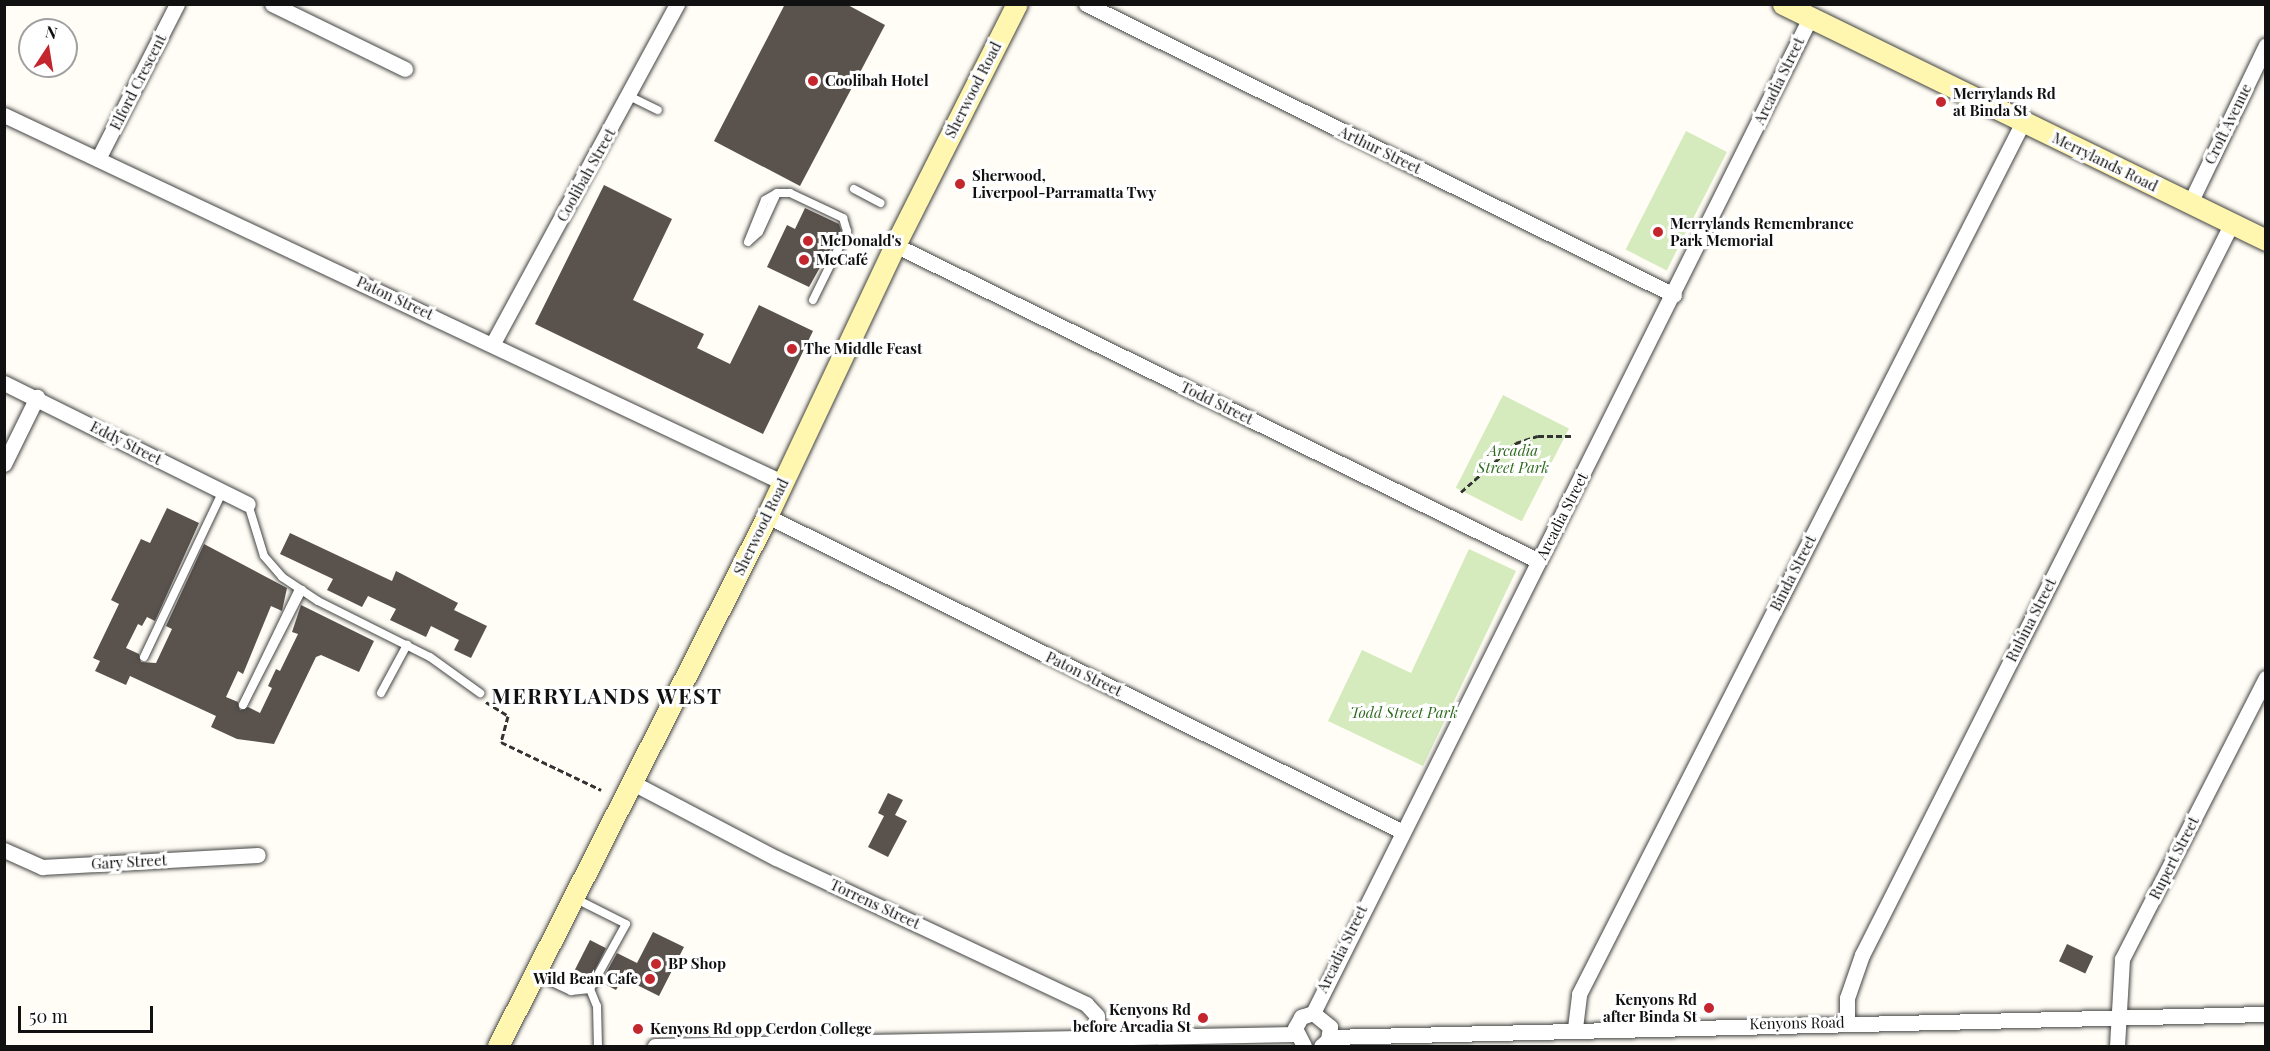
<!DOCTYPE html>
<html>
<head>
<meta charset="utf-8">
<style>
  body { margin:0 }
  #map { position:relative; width:2270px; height:1051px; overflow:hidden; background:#fffdf5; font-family:"Playfair Display",serif }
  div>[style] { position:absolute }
  .green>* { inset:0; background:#d5ebbd; transform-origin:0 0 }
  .building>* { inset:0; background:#5a524d; transform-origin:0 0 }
  .path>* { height:3px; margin-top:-1.5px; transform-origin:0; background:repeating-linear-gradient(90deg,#333 0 6px,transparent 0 9px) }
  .roads { filter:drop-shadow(0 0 2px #444) drop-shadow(0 0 2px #444) }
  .service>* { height:8px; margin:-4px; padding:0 4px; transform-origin:4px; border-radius:4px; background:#fff }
  .minor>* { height:15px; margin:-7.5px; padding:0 7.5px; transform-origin:7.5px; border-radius:7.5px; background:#fff }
  .secondary>* { height:21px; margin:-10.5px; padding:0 10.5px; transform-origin:10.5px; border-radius:10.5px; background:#fff6b0 }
  .dots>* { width:16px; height:16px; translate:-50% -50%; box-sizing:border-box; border:3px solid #fff; border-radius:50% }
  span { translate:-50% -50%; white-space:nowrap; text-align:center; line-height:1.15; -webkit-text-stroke:6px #fff; paint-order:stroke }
  .poi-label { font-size:15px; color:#111; font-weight:700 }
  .left { translate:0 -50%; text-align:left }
  .right { translate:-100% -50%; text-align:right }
  .street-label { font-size:15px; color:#111 }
  .park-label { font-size:15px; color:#2f6b1f; font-style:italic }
  .district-label { font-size:21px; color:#111; font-weight:700; letter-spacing:1.5px }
  .frame { position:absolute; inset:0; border:6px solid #111; pointer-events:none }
  .north { position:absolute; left:18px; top:18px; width:60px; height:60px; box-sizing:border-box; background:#fff; border:2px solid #a0a0a0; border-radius:50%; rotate:12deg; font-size:16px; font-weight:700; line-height:24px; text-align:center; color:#111 }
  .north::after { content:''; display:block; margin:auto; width:21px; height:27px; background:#c4262e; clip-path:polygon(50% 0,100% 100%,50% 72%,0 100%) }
  .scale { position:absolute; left:18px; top:1006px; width:135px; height:27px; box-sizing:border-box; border:3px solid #111; border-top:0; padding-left:8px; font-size:18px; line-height:21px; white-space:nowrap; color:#111; -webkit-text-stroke:4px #fff; paint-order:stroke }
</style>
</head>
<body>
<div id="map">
  <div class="green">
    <i style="left:1686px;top:131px;width:46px;height:133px;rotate:27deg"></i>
    <i style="left:1503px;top:395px;width:74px;height:104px;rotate:27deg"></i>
    <i style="clip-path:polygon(1469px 549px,1516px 571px,1423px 766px,1328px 721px,1362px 650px,1411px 673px)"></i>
  </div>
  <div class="building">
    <i style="clip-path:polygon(785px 4px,846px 4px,885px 25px,800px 186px,714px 141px)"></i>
    <i style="clip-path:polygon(604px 185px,672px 219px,633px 300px,704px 334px,697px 348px,730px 364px,759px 305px,813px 331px,763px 434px,535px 324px)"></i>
    <i style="clip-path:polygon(805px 208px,839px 224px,841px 230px,809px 287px,767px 267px,787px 225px,795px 229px)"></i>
    <i style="clip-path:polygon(167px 508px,199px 523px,155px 621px,147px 617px,142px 626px,138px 624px,126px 648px,139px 654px,141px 662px,156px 663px,172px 629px,166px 626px,204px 544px,287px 588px,282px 611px,271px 606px,243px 674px,238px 671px,226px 697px,238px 702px,240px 710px,248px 707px,260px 713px,272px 688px,268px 686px,276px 669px,280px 671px,298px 634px,292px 632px,301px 605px,374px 641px,359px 672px,321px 655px,316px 657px,274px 744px,237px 739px,211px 727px,216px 716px,130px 676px,126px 685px,95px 671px,100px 661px,93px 658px,119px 604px,111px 600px,141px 539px,150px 543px)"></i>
    <i style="clip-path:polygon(290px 533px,392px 581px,396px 571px,458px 603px,454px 610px,487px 626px,471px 658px,454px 650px,459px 640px,431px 626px,426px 637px,390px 620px,396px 609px,368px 596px,362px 607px,327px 590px,333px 579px,280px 554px)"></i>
    <i style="clip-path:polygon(888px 793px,903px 800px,895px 815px,907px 821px,888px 857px,868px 847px,884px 816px,878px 813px)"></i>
    <i style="clip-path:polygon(653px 932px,684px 947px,659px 996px,623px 978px,616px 990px,601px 982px,617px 953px,637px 963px)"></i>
    <i style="left:590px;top:940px;width:18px;height:33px;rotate:27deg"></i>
    <i style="left:2067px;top:944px;width:29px;height:19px;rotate:25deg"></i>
  </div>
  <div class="path">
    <i style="left:1461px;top:492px;width:74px;rotate:-41.7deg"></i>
    <i style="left:1516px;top:443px;width:23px;rotate:-18deg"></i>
    <i style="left:1538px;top:436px;width:34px"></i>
    <i style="left:486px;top:702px;width:26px;rotate:32deg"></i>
    <i style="left:508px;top:716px;width:27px;rotate:105deg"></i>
    <i style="left:501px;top:742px;width:111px;rotate:25.6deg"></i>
  </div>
  <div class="roads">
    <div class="service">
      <i style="left:629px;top:96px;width:32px;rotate:26deg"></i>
      <i style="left:854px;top:189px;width:30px;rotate:28deg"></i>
      <i style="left:749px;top:241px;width:13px;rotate:-42deg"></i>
      <i style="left:759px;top:232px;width:41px;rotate:-65.3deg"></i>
      <i style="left:748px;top:242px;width:45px;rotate:-68deg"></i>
      <i style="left:765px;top:200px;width:14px;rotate:-30deg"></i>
      <i style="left:777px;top:193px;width:13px"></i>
      <i style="left:790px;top:193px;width:59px;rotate:25.3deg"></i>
      <i style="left:843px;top:218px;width:14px;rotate:73deg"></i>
      <i style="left:847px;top:231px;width:77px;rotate:116.2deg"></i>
      <i style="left:248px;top:504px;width:54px;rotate:72.9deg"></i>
      <i style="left:264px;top:556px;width:28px;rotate:49deg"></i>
      <i style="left:282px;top:577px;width:43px;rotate:33.7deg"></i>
      <i style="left:318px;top:601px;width:125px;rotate:26.6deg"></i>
      <i style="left:430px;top:657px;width:62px;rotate:35.8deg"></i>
      <i style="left:299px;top:589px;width:3px;rotate:18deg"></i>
      <i style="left:302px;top:590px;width:129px;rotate:117.2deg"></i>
      <i style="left:243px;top:705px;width:129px;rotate:-64.2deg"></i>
      <i style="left:144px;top:657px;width:182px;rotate:-64.6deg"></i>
      <i style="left:381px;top:693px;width:55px;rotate:-61.6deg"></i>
      <i style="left:537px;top:975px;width:38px;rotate:25deg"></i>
      <i style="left:571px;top:991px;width:19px;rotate:-6deg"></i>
      <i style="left:590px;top:989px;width:74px;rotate:-61deg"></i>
      <i style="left:626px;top:924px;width:56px;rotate:-153.4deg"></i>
      <i style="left:590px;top:989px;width:18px;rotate:68deg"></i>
      <i style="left:597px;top:1006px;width:40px;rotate:88.6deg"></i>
    </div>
    <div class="minor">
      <i style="left:272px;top:4px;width:148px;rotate:26deg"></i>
      <i style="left:1086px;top:4px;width:656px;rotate:26.33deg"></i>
      <i style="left:4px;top:115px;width:862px;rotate:25.26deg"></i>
      <i style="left:98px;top:159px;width:174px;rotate:-63deg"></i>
      <i style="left:2190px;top:203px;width:175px;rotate:-64.3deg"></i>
      <i style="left:895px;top:245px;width:717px;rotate:26.14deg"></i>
      <i style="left:493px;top:343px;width:386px;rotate:-61.5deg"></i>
      <i style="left:4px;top:383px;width:272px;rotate:26.4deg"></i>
      <i style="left:4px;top:464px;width:75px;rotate:-63.8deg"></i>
      <i style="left:767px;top:516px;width:708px;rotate:26.42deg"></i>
      <i style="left:633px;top:783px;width:161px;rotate:27.7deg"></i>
      <i style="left:776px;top:858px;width:343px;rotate:25.2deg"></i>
      <i style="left:1086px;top:1004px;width:16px;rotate:47deg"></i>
      <i style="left:1097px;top:1016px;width:21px;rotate:87deg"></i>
      <i style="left:4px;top:850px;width:42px;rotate:24.1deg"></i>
      <i style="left:42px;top:867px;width:216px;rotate:-3.2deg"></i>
      <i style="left:1313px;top:1013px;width:1112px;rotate:-63.46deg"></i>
      <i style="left:1847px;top:1022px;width:24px;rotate:-90deg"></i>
      <i style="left:1847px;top:998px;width:46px;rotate:-70.8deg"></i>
      <i style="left:1862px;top:955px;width:820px;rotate:-63.19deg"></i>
      <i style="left:1575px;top:1028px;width:34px;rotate:-83deg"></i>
      <i style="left:1579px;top:994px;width:979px;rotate:-63.02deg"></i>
      <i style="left:1330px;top:1037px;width:936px;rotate:-1.41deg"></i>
      <i style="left:655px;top:1046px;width:640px;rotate:-1.07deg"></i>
      <i style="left:1304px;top:1046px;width:20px;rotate:-117deg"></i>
      <i style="left:1295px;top:1028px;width:13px;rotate:-61deg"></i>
      <i style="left:1301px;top:1017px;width:13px;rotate:-18deg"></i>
      <i style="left:1313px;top:1013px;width:22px;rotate:39deg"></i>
      <i style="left:1330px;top:1027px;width:13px;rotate:99deg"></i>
      <i style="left:1328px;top:1040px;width:9px;rotate:139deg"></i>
      <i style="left:2117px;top:1046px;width:87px;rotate:-86.7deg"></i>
      <i style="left:2122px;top:959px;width:316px;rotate:-62.9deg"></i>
    </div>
    <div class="secondary">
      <i style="left:1783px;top:4px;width:538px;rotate:26.04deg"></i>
      <i style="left:498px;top:1046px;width:594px;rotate:-63.09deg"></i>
      <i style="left:767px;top:516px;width:300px;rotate:-64.7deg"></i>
      <i style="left:895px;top:245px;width:270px;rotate:-63.2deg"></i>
    </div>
  </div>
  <div class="dots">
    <i style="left:813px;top:81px;background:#c4262e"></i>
    <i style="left:1941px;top:102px;background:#c4262e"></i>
    <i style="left:960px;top:184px;background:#c4262e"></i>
    <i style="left:1658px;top:232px;background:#c4262e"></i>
    <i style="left:808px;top:241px;background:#c4262e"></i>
    <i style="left:804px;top:260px;background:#c4262e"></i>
    <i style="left:792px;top:349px;background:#c4262e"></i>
    <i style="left:656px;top:964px;background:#c4262e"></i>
    <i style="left:650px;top:979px;background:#c4262e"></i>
    <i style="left:1709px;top:1008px;background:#c4262e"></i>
    <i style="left:1203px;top:1018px;background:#c4262e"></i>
    <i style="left:638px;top:1029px;background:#c4262e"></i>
  </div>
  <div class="poi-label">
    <span class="left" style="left:825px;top:81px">Coolibah Hotel</span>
    <span class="left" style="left:1953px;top:102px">Merrylands Rd<br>at Binda St</span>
    <span class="left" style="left:972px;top:184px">Sherwood,<br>Liverpool-Parramatta Twy</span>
    <span class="left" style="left:1670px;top:232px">Merrylands Remembrance<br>Park Memorial</span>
    <span class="left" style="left:820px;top:241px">McDonald's</span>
    <span class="left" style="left:816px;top:260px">McCafé</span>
    <span class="left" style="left:804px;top:349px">The Middle Feast</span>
    <span class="left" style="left:668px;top:964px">BP Shop</span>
    <span class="right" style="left:638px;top:979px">Wild Bean Cafe</span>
    <span class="right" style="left:1697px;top:1008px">Kenyons Rd<br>after Binda St</span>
    <span class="right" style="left:1191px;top:1018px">Kenyons Rd<br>before Arcadia St</span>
    <span class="left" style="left:650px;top:1029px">Kenyons Rd opp Cerdon College</span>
  </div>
  <div class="street-label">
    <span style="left:1779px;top:81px;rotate:-64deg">Arcadia Street</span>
    <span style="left:138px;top:82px;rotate:-63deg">Elford Crescent</span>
    <span style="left:973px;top:90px;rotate:-63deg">Sherwood Road</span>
    <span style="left:2228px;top:124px;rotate:-64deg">Croft Avenue</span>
    <span style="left:1380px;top:150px;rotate:26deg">Arthur Street</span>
    <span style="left:2105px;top:162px;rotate:26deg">Merrylands Road</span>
    <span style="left:586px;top:175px;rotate:-61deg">Coolibah Street</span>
    <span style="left:395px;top:298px;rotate:25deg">Paton Street</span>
    <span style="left:1217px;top:403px;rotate:26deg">Todd Street</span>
    <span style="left:126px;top:443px;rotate:27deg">Eddy Street</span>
    <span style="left:1562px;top:516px;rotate:-63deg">Arcadia Street</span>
    <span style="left:761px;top:527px;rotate:-64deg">Sherwood Road</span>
    <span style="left:1793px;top:573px;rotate:-63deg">Binda Street</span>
    <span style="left:2031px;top:620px;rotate:-63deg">Rubina Street</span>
    <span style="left:1084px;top:674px;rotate:26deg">Paton Street</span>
    <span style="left:2174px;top:858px;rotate:-63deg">Rupert Street</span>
    <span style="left:129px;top:862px;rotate:-3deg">Gary Street</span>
    <span style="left:875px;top:904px;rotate:25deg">Torrens Street</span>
    <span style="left:1342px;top:949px;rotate:-64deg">Arcadia Street</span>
    <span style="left:1797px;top:1023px;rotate:-1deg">Kenyons Road</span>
  </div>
  <div class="park-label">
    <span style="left:1513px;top:459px">Arcadia<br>Street Park</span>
    <span style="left:1404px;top:713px">Todd Street Park</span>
  </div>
  <div class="district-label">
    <span style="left:607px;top:695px">MERRYLANDS WEST</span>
  </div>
  <div class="frame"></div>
  <div class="north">N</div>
  <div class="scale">50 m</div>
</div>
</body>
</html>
